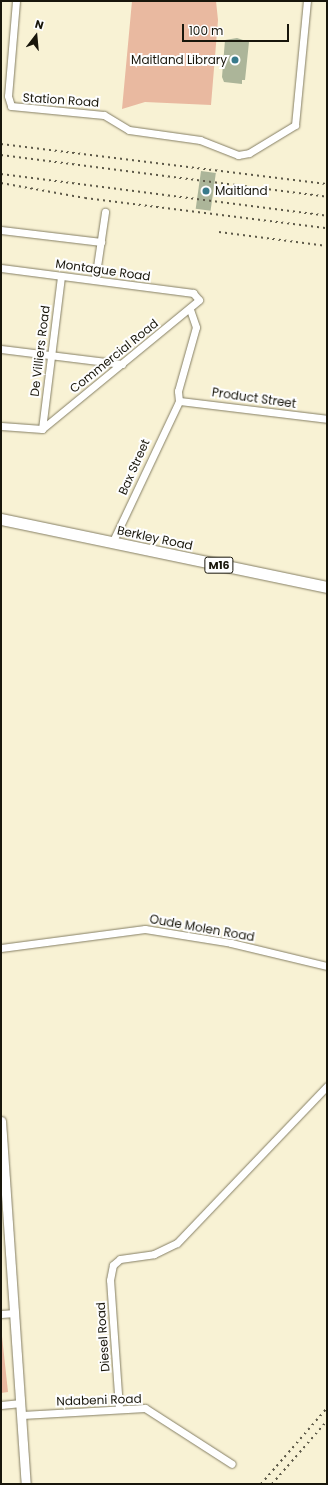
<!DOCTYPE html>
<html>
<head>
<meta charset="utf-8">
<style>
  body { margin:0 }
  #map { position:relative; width:328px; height:1485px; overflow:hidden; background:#f8f2d4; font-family:Poppins,sans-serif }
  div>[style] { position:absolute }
  .green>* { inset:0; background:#e9b9a0 }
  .building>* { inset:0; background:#acb599; transform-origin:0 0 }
  .roads { filter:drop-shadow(0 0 1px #857f64) drop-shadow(0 0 1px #857f64) }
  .street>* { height:7px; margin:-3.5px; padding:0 3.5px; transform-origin:3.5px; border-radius:3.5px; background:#fff }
  .secondary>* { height:9px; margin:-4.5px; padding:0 4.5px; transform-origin:4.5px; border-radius:4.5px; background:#fff }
  .primary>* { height:11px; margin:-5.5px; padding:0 5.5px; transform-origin:5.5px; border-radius:5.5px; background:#fff }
  .rail>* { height:2px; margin-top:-1px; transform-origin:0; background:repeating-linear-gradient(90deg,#5e5a49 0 2px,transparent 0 6px) }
  .dots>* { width:11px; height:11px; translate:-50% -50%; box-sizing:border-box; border:2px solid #fefefe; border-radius:50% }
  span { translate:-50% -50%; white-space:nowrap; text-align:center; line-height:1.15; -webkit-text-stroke:4px #fefefe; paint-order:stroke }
  .shield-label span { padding:1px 3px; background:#fefefe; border:1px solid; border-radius:3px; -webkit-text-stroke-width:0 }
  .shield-label { font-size:11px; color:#18160b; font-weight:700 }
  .poi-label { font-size:12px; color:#18160b }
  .right { translate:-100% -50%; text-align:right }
  .left { translate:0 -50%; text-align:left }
  .street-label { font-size:12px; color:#18160b }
  .frame { position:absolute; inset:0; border:2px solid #18160b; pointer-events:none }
  .north { position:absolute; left:16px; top:16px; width:40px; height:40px; -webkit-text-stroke:3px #fefefe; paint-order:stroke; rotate:16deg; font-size:11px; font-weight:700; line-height:16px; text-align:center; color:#18160b }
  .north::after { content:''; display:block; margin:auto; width:14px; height:18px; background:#18160b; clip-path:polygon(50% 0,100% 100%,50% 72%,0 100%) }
  .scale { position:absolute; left:182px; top:24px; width:107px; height:18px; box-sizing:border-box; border:2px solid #18160b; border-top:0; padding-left:5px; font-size:12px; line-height:14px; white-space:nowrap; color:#18160b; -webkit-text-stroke:3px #fefefe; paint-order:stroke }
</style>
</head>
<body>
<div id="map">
  <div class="green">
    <i style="clip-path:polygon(132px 1px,216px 1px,218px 20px,211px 105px,145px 102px,122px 109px)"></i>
    <i style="clip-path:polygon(1px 1327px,8px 1392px,1px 1393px)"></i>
  </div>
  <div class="building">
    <i style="clip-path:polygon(237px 38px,249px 42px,245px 80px,242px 80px,242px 84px,224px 82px,222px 77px,225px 40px)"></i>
    <i style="left:201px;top:171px;width:15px;height:38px;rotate:8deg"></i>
  </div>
  <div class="roads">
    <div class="street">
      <i style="left:16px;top:1px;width:95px;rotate:94.8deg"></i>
      <i style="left:8px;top:96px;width:10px;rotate:73deg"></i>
      <i style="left:11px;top:106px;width:93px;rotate:5.5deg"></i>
      <i style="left:104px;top:115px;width:29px;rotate:31deg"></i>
      <i style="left:129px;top:130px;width:72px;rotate:8deg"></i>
      <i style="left:200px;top:140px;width:41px;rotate:21.5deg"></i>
      <i style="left:238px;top:155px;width:11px;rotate:-10deg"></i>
      <i style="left:249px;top:153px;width:54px;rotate:-31.3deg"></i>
      <i style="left:295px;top:125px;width:125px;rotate:-84.5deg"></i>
      <i style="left:1px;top:230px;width:101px;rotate:6.8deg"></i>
      <i style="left:1px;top:268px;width:194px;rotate:7.4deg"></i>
      <i style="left:193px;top:293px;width:9px;rotate:49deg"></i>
      <i style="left:199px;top:300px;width:203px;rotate:140.6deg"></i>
      <i style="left:42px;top:429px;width:41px;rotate:-175.8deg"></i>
      <i style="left:95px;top:280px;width:69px;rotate:-81.6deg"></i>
      <i style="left:1px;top:349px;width:122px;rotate:7.1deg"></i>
      <i style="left:179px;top:401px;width:10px;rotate:-96deg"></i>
      <i style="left:178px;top:391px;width:66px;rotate:-74.3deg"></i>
      <i style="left:196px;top:327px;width:18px;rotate:-109deg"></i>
      <i style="left:42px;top:429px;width:154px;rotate:-82.9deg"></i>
      <i style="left:112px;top:543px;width:157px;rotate:-64.7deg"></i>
      <i style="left:179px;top:401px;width:149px;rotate:6.9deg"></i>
      <i style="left:1px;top:948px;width:145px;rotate:-7.5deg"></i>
      <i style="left:145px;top:929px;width:87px;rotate:9.2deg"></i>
      <i style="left:231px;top:943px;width:99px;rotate:13.5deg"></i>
      <i style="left:1px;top:1314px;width:14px;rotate:-4deg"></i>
      <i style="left:1px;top:1405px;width:20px;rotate:-6deg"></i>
      <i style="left:119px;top:1408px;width:128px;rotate:-94deg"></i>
      <i style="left:110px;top:1280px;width:15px;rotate:-79deg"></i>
      <i style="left:113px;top:1265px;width:9px;rotate:-41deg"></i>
      <i style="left:120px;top:1259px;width:34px;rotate:-8deg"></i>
      <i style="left:154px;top:1254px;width:25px;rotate:-26deg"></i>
      <i style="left:177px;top:1243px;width:217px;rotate:-46.3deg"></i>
      <i style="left:22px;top:1415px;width:123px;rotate:-3.3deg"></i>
      <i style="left:145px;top:1408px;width:103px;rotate:32.8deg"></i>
    </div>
    <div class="secondary">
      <i style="left:1px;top:1121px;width:364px;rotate:86.1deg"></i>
    </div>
    <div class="primary">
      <i style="left:1px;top:519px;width:333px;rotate:11.8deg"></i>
    </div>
  </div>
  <div class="rail">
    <i style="left:1px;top:144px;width:328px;rotate:7deg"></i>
    <i style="left:1px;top:155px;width:329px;rotate:7.3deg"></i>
    <i style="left:1px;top:174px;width:329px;rotate:7.3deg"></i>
    <i style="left:1px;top:183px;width:85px;rotate:10.1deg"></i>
    <i style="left:85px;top:198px;width:244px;rotate:7.1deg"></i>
    <i style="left:219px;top:232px;width:109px;rotate:7.4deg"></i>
    <i style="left:261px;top:1484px;width:101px;rotate:-49deg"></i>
    <i style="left:272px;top:1484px;width:84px;rotate:-48.9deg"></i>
  </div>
  <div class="dots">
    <i style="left:235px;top:60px;background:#387a8b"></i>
    <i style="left:206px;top:191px;background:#387a8b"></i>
  </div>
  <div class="shield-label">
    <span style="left:219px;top:565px">M16</span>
  </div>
  <div class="poi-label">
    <span class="right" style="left:227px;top:60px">Maitland Library</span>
    <span class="left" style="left:215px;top:191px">Maitland</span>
  </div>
  <div class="street-label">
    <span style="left:61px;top:100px;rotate:4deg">Station Road</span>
    <span style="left:103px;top:270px;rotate:8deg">Montague Road</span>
    <span style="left:40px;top:351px;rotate:-83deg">De Villiers Road</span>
    <span style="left:114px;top:356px;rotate:-39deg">Commercial Road</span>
    <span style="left:254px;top:398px;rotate:8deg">Product Street</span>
    <span style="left:134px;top:467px;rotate:-66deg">Bax Street</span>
    <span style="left:155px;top:538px;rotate:12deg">Berkley Road</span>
    <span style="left:202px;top:928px;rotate:10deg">Oude Molen Road</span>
    <span style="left:103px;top:1337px;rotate:-94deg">Diesel Road</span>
    <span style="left:99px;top:1400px;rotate:-2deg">Ndabeni Road</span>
  </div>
  <div class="frame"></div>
  <div class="north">N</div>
  <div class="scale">100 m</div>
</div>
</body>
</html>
